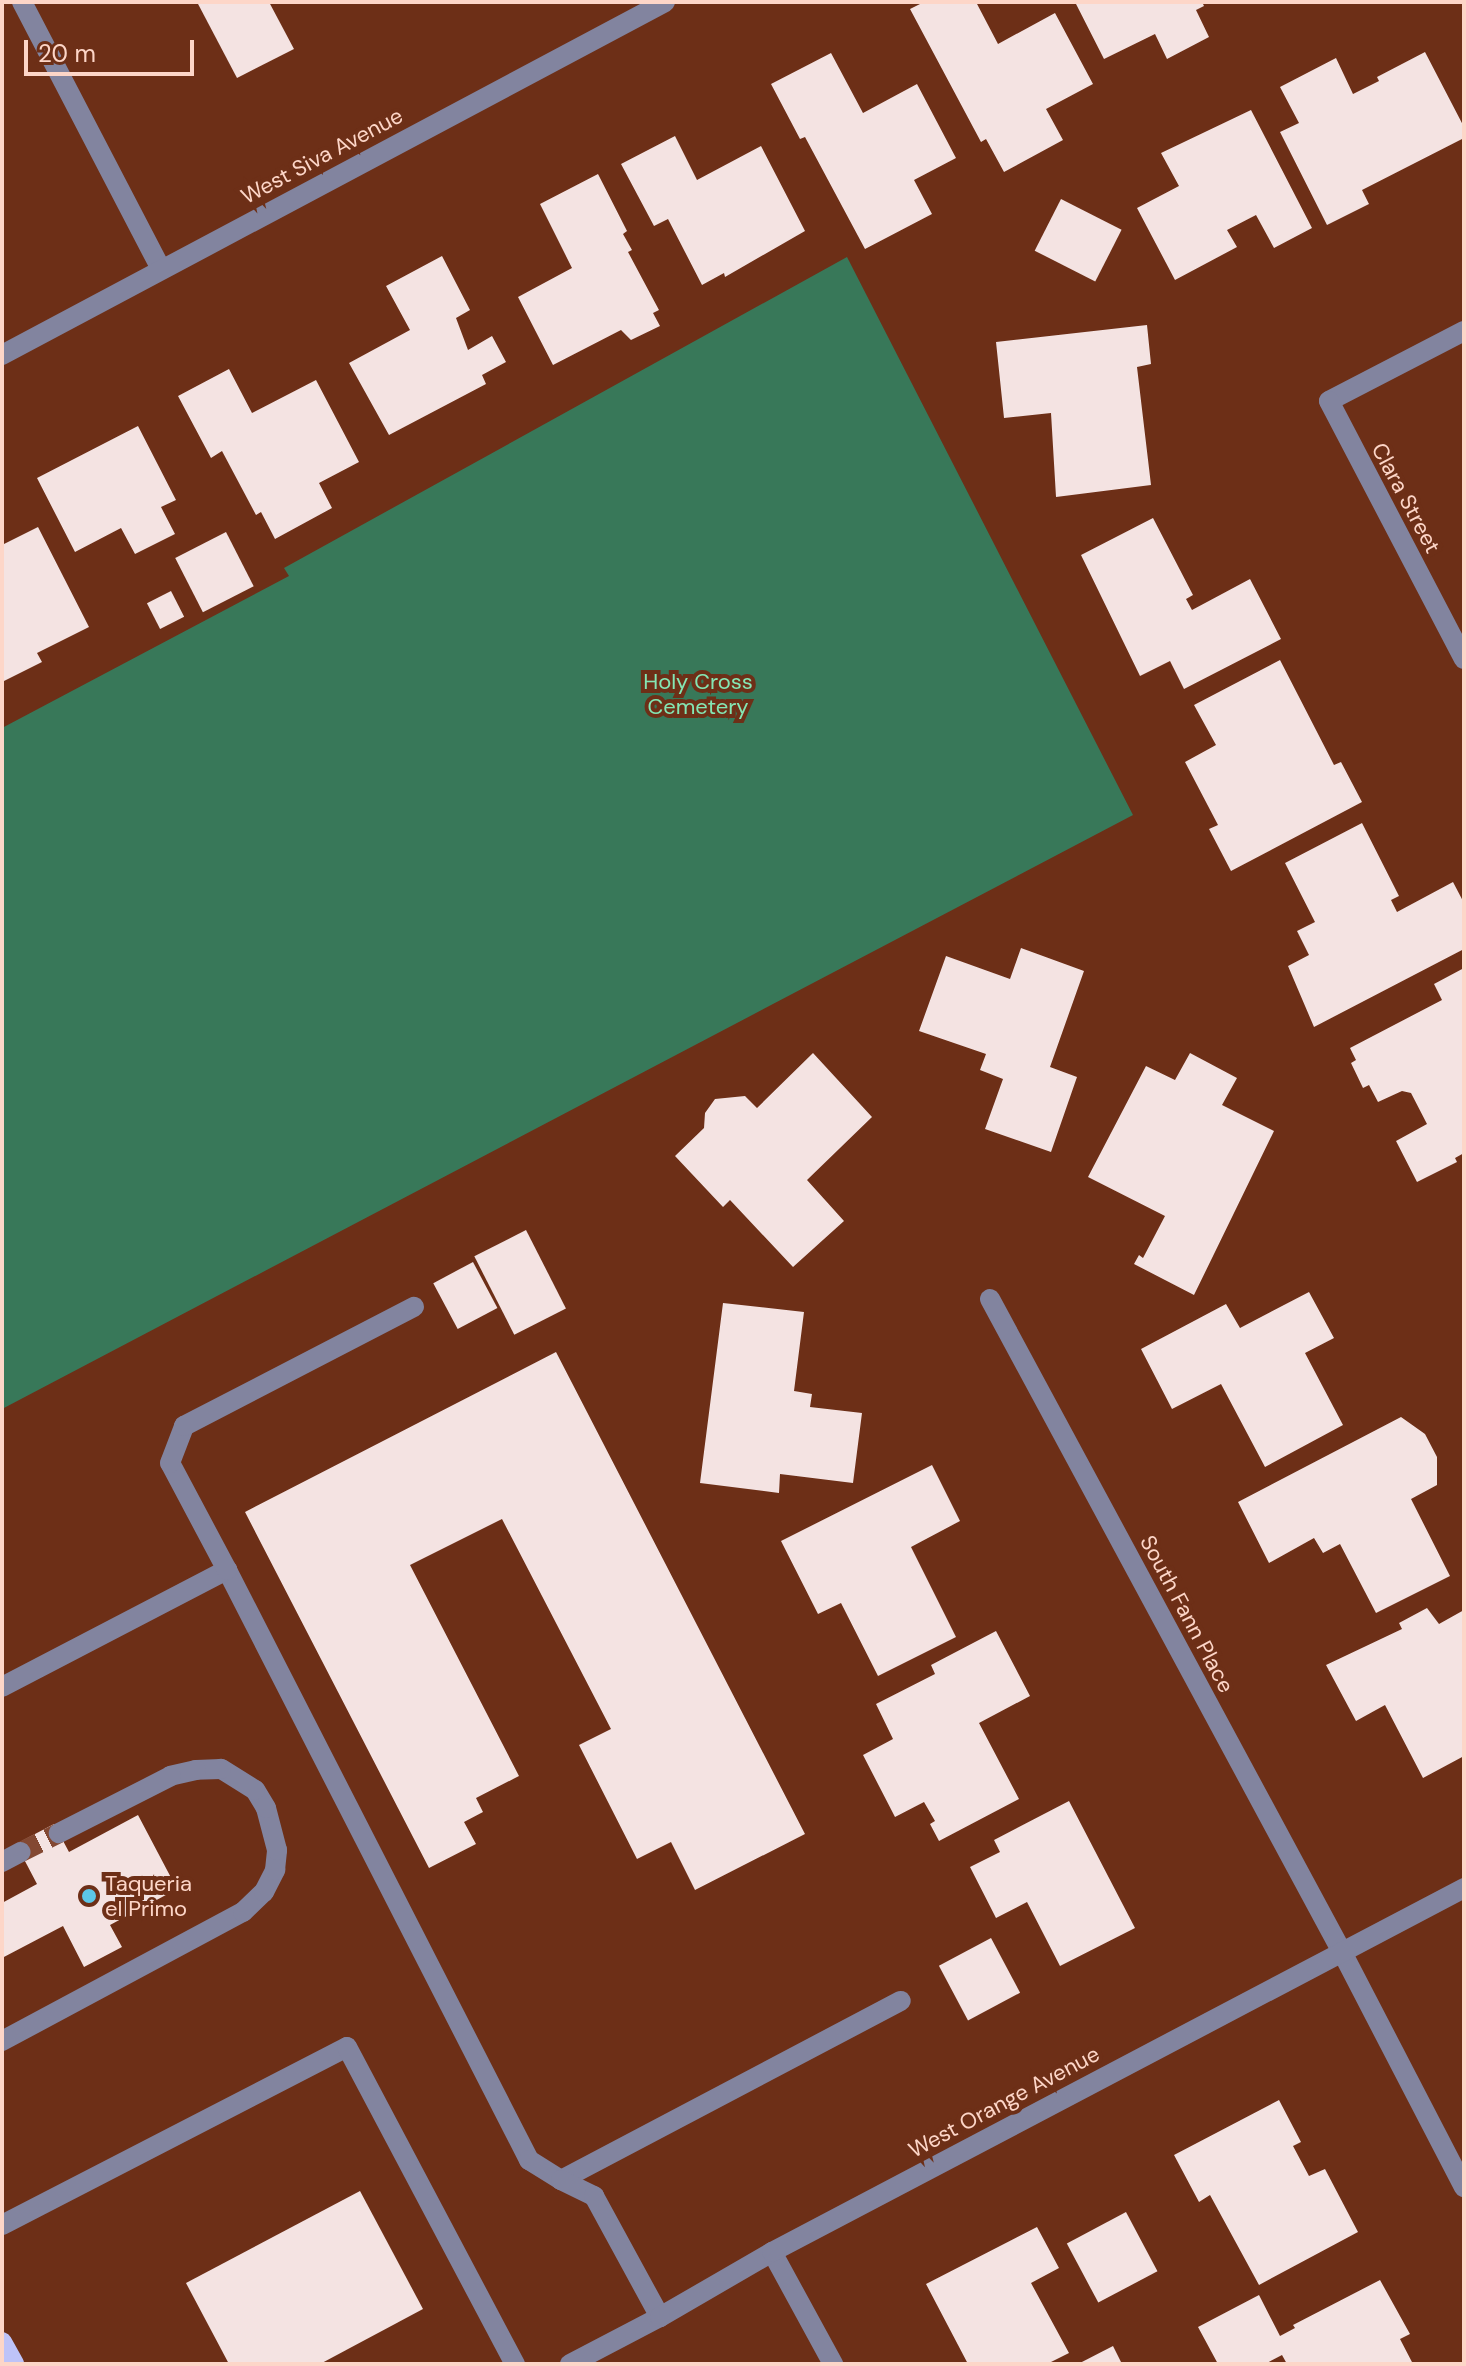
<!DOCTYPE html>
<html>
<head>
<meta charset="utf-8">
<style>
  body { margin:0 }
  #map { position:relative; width:1466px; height:2366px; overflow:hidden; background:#6d2f17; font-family:"DM Sans",sans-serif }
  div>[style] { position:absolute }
  .green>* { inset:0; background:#387859 }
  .building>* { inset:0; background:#f4e3e2; transform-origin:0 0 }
  .minor-tunnel>* { height:20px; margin-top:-10px; transform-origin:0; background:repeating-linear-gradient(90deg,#834832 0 20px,transparent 0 30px) }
  .minor>* { height:20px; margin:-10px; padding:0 10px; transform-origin:10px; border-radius:10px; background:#82849f }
  .major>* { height:20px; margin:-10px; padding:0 10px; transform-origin:10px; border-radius:10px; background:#bec3f8 }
  .dots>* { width:22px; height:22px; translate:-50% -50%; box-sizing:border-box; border:4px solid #6d2f17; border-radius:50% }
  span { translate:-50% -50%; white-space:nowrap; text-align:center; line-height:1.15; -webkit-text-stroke:8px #6d2f17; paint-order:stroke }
  .street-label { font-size:22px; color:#fdd6c8 }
  .park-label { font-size:22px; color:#84e6b4 }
  .poi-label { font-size:22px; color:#fdd6c8 }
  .left { translate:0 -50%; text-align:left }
  .frame { position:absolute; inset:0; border:4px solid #fdd6c8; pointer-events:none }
  .scale { position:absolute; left:24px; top:40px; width:170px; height:36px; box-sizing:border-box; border:4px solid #fdd6c8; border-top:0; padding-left:10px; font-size:24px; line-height:28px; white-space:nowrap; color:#fdd6c8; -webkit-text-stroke:6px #6d2f17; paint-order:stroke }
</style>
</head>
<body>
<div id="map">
  <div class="green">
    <i style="clip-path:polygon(847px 257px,1133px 815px,2px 1409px,2px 728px,289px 576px,284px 568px)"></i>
  </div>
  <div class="building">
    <i style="clip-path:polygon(197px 2px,269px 2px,294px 49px,237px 78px)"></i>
    <i style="clip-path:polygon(924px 2px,976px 2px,998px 44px,1055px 13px,1093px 84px,1046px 109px,1063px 140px,1004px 172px,986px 139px,981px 142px,910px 9px)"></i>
    <i style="clip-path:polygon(1075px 2px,1202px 2px,1204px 6px,1196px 10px,1209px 37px,1167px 59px,1155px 34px,1104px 59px)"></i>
    <i style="clip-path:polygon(1425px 52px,1464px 127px,1464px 138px,1362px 190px,1369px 204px,1327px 225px,1280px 132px,1299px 123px,1280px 87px,1336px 58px,1353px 94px,1379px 81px,1377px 77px)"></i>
    <i style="clip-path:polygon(831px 53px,863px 113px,917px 84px,956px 158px,914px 180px,932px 214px,865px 249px,805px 137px,800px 139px,771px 84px)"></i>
    <i style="clip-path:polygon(1251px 110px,1312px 228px,1274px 248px,1256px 215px,1227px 230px,1237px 247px,1175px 280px,1137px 208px,1179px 186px,1161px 153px)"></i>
    <i style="clip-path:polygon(675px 136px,697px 180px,761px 146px,805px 231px,725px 277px,724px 273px,702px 285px,668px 219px,654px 226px,621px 164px)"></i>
    <i style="clip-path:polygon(598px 174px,627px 231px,623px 234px,632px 250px,628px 252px,659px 310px,653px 313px,660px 326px,631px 340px,621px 330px,553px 365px,518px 297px,572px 268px,540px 204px)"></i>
    <i style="left:1061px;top:199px;width:68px;height:58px;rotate:27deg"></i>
    <i style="clip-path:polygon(442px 256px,470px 310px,456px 318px,468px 350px,492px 336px,506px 362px,482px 375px,486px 384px,389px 435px,349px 363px,410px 330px,386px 286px)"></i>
    <i style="clip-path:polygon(1147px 325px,1151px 364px,1137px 367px,1151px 485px,1056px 497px,1051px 413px,1004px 418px,996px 342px)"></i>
    <i style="clip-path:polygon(229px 369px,252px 413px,316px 380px,359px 462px,319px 483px,332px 508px,275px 539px,261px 512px,256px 515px,222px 451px,211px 458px,178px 396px)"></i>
    <i style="clip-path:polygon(138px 426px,176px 500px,161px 507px,175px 534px,135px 554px,121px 528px,75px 552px,37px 478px)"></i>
    <i style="clip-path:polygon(1153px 518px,1193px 595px,1186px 599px,1192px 610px,1250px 579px,1281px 639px,1184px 689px,1170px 661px,1140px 676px,1081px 555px)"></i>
    <i style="clip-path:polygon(38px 527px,89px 627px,37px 653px,42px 662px,2px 682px,2px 545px)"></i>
    <i style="left:226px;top:532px;width:61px;height:57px;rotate:63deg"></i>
    <i style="left:171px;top:591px;width:29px;height:27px;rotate:63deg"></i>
    <i style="clip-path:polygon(1280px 660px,1334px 765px,1341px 762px,1362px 802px,1231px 871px,1209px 829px,1218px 825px,1185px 762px,1216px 745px,1194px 705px)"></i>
    <i style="clip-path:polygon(1362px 823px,1399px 896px,1391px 900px,1397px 912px,1453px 882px,1464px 903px,1464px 949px,1314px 1027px,1288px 966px,1309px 955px,1297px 931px,1315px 922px,1285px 863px)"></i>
    <i style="clip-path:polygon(1021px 948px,1084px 971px,1050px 1067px,1077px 1077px,1051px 1152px,985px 1129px,1003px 1079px,980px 1070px,986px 1054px,919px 1031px,946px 956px,1010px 979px)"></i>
    <i style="clip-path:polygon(1464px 968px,1464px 1153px,1455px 1158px,1457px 1162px,1417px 1182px,1396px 1141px,1427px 1124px,1411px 1093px,1402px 1091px,1378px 1102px,1369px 1085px,1363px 1088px,1351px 1063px,1356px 1060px,1350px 1048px,1442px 1000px,1434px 984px)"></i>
    <i style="clip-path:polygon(813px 1053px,872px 1117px,807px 1180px,844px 1221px,793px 1267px,730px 1200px,723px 1207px,675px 1156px,704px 1128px,705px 1113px,715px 1099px,745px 1096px,757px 1108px)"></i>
    <i style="clip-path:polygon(1190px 1053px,1237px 1078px,1222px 1105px,1274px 1131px,1194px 1295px,1134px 1264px,1139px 1255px,1143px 1258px,1165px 1216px,1088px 1177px,1146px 1066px,1175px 1080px)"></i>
    <i style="left:526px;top:1230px;width:88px;height:58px;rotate:63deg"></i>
    <i style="left:473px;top:1262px;width:52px;height:45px;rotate:62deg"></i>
    <i style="clip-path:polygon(1309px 1292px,1334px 1338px,1305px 1353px,1343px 1425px,1265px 1467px,1221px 1384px,1172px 1409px,1141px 1349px,1226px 1304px,1240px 1328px)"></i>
    <i style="clip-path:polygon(723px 1303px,804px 1312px,794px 1391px,812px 1394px,810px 1407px,862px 1413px,853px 1483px,780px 1474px,779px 1493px,700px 1483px)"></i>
    <i style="clip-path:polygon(556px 1352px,805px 1834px,695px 1890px,671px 1842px,637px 1859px,579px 1745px,611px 1729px,502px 1519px,410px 1565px,519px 1776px,476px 1798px,483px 1812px,464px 1822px,476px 1844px,429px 1868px,245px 1512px)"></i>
    <i style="clip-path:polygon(1401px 1417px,1425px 1434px,1437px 1457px,1437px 1485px,1411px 1499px,1450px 1576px,1376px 1613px,1340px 1544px,1323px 1553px,1314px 1538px,1269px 1563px,1238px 1502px)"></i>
    <i style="clip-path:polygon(932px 1465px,960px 1521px,911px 1547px,956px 1637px,878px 1676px,841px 1603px,818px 1614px,781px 1541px)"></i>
    <i style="clip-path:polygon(1427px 1608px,1439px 1624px,1464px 1610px,1464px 1756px,1423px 1778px,1385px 1705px,1356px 1721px,1326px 1665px,1402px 1629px,1399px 1623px)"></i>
    <i style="clip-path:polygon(996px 1631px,1030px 1696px,979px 1723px,1019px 1799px,939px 1841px,930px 1824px,935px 1821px,924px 1802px,895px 1817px,863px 1755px,893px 1739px,876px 1704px,935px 1674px,931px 1665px)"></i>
    <i style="clip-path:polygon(1069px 1801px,1135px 1928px,1060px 1966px,1027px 1902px,996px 1918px,970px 1867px,1000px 1852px,994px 1840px)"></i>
    <i style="clip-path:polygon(138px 1815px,177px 1889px,110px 1925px,122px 1947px,84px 1967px,63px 1926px,2px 1958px,2px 1903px,37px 1884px,16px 1844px,54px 1824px,69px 1852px)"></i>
    <i style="left:991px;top:1938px;width:62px;height:59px;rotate:62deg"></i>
    <i style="clip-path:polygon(1279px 2100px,1301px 2142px,1293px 2146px,1309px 2176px,1325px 2169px,1358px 2232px,1259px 2285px,1210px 2195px,1199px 2202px,1174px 2155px)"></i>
    <i style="clip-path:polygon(360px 2191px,423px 2309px,320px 2364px,229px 2364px,186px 2283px)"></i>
    <i style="left:1126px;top:2212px;width:67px;height:67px;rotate:62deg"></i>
    <i style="clip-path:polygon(1037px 2227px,1059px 2268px,1031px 2283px,1069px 2353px,1047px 2364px,968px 2364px,926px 2284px)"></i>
    <i style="clip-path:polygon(1380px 2280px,1410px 2334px,1400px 2339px,1413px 2364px,1287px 2364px,1282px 2355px,1265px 2364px,1218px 2364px,1198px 2327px,1259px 2295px,1280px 2336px,1295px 2328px,1293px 2325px)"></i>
    <i style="clip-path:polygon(1113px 2346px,1122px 2364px,1078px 2364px)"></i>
  </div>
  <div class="minor-tunnel">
    <i style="left:21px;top:1852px;width:42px;rotate:-26.6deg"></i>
  </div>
  <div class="minor">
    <i style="left:22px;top:2px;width:301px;rotate:62.5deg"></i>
    <i style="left:1464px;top:331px;width:152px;rotate:152.6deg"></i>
    <i style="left:1329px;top:401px;width:291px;rotate:62.4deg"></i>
    <i style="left:2px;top:355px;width:751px;rotate:-28.03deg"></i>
    <i style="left:990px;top:1299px;width:742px;rotate:61.67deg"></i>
    <i style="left:1342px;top:1952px;width:265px;rotate:62.6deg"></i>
    <i style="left:227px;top:1570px;width:663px;rotate:62.89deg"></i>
    <i style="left:529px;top:2160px;width:38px;rotate:32deg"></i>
    <i style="left:561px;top:2180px;width:384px;rotate:-27.8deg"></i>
    <i style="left:2px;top:1687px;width:254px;rotate:-27.5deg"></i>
    <i style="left:227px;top:1570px;width:121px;rotate:-118deg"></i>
    <i style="left:170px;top:1463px;width:40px;rotate:-69deg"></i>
    <i style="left:184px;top:1426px;width:259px;rotate:-27.4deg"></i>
    <i style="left:2px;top:1862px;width:21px;rotate:-28deg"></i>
    <i style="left:2px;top:2041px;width:273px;rotate:-28.2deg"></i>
    <i style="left:243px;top:1912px;width:29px;rotate:-44deg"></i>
    <i style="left:264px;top:1892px;width:25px;rotate:-63deg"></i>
    <i style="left:275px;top:1870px;width:20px;rotate:-84deg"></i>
    <i style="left:277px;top:1850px;width:43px;rotate:-104.7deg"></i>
    <i style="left:266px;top:1808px;width:21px;rotate:-121deg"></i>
    <i style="left:255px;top:1790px;width:40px;rotate:-148deg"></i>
    <i style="left:221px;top:1769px;width:25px;rotate:178deg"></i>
    <i style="left:196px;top:1770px;width:26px;rotate:167deg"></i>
    <i style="left:171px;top:1776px;width:126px;rotate:153deg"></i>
    <i style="left:561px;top:2180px;width:37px;rotate:26deg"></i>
    <i style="left:594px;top:2196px;width:138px;rotate:61.4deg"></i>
    <i style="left:2px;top:2225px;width:388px;rotate:-27.3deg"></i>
    <i style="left:347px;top:2047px;width:359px;rotate:62.1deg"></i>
    <i style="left:772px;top:2252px;width:128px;rotate:61.4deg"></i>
    <i style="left:570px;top:2364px;width:102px;rotate:-27.6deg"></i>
    <i style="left:660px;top:2317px;width:129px;rotate:-30.1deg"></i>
    <i style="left:772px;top:2252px;width:782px;rotate:-27.74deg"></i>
  </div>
  <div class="major">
    <i style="left:2px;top:2342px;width:25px;rotate:61deg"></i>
  </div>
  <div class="dots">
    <i style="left:89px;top:1896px;background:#5cc7e7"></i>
  </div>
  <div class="street-label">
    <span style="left:322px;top:156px;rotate:-28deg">West Siva Avenue</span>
    <span style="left:1406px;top:498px;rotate:62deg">Clara Street</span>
    <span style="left:1187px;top:1614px;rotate:62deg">South Fann Place</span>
    <span style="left:1004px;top:2102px;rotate:-28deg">West Orange Avenue</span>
  </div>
  <div class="park-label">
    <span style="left:698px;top:694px">Holy Cross<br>Cemetery</span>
  </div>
  <div class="poi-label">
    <span class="left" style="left:105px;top:1896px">Taqueria<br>el Primo</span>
  </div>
  <div class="frame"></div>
  <div class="scale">20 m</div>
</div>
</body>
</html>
